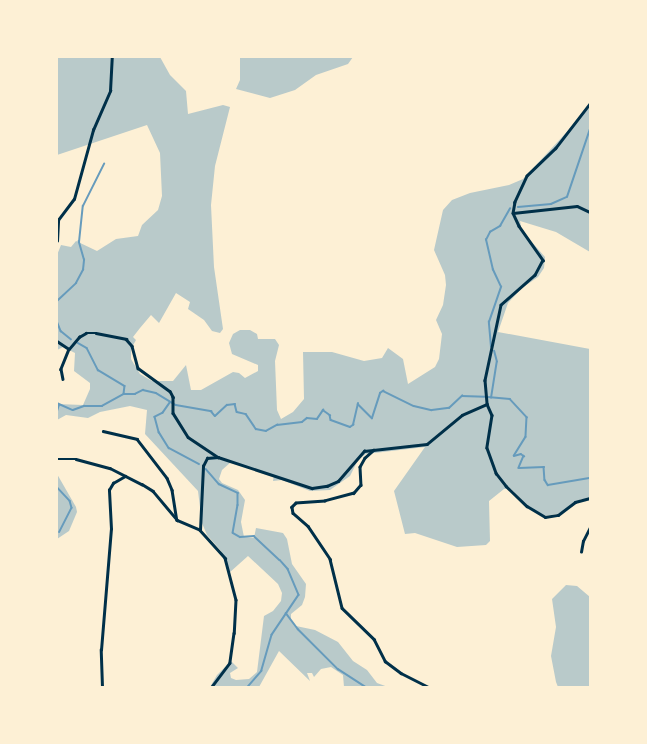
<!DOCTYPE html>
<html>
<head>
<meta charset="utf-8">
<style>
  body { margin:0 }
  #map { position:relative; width:647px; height:744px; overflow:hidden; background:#fdf0d5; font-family:"Asap Condensed",sans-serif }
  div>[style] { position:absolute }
  .green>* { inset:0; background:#b9caca }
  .stream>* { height:1.5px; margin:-0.75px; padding:0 0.75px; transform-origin:0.75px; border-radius:0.75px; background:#669bbc }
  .minor>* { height:2.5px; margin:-1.25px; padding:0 1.25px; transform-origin:1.25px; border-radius:1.25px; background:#003049 }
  span { translate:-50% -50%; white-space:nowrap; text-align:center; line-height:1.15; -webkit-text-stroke:3px #fdf0d5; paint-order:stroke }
  .frame { position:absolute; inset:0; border:58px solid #fdf0d5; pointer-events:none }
</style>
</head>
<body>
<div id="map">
  <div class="green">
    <i style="clip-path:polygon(57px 57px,160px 57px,170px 75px,186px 91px,188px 114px,223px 105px,230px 107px,215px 166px,211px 205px,214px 267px,223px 329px,220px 333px,212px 331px,204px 320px,188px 309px,190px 302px,176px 293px,159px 323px,151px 315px,140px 328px,133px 337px,136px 340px,131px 349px,131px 359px,140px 374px,152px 381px,173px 381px,186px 365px,191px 390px,201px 390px,233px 372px,239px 373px,245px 378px,258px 371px,258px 365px,232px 354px,229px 343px,233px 334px,240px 330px,250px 330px,257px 334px,258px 339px,275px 339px,279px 345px,275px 361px,277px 410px,281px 419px,293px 412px,304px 399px,303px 352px,332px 352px,364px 361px,382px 358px,388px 348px,403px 359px,408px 384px,435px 367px,439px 359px,442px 334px,436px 320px,443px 305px,446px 285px,445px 275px,434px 250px,443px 210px,452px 200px,470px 193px,509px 185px,523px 179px,590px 107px,590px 252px,556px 232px,520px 221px,522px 231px,545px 257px,544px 268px,538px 277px,522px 288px,508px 303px,498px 332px,590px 349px,590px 499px,581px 499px,558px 514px,544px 516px,531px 509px,511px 489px,504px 489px,489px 501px,490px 541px,486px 545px,457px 547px,415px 533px,405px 534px,394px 491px,425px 447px,366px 454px,358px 460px,350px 476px,330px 490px,310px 491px,282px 480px,273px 481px,274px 475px,231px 462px,222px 470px,219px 479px,222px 483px,238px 490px,245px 500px,241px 522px,244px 537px,254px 538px,256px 528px,283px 533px,287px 539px,292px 564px,306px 584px,305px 597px,302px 605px,291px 614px,291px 621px,296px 626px,315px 630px,338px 642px,353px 661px,367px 670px,377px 683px,388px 687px,344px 687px,343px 675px,331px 667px,321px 669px,314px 677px,312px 673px,307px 673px,310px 681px,279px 651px,259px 687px,210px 687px,217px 675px,231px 661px,238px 668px,230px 673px,231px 678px,236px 680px,249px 679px,257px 672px,264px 616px,273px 611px,281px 601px,282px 593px,278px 584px,248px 556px,229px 573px,221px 551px,207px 535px,202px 523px,198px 491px,145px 434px,147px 410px,130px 406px,100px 412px,88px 418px,66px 415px,57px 420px,57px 404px,83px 405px,90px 389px,90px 383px,74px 371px,75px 353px,63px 347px,57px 350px,57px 255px,61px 245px,71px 247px,76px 241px,97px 251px,116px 239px,138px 236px,142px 225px,158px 210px,162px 196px,160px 153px,147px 125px,57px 155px)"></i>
    <i style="clip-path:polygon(240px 57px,353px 57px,348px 64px,316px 75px,295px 90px,270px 98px,236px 89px,240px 80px)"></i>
    <i style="clip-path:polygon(57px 474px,76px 507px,77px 512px,69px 531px,57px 539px)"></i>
    <i style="clip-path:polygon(566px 585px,577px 586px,590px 597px,590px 687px,558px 687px,556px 682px,551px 656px,556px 627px,552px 599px)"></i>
  </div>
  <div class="stream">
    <i style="left:518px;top:207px;width:33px;rotate:-5deg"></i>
    <i style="left:551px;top:204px;width:17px;rotate:-24deg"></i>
    <i style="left:567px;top:197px;width:72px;rotate:-71.3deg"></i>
    <i style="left:57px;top:301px;width:26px;rotate:-43deg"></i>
    <i style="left:76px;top:283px;width:15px;rotate:-62deg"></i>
    <i style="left:83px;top:270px;width:10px;rotate:-84deg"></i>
    <i style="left:84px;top:260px;width:19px;rotate:-106deg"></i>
    <i style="left:79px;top:242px;width:36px;rotate:-84deg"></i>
    <i style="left:83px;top:206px;width:47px;rotate:-63.4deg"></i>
    <i style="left:57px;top:321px;width:11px;rotate:68deg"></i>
    <i style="left:61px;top:331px;width:13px;rotate:39deg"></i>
    <i style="left:78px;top:343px;width:10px;rotate:29deg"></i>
    <i style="left:87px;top:348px;width:25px;rotate:63deg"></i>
    <i style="left:98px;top:370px;width:31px;rotate:31deg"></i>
    <i style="left:125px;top:386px;width:8px;rotate:97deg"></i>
    <i style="left:491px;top:347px;width:25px;rotate:-95deg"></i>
    <i style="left:489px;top:322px;width:37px;rotate:-71deg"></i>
    <i style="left:501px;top:287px;width:19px;rotate:-115deg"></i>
    <i style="left:493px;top:270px;width:31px;rotate:-103deg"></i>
    <i style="left:486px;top:240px;width:9px;rotate:-63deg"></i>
    <i style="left:490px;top:232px;width:12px;rotate:-31deg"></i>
    <i style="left:500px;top:226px;width:20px;rotate:-60deg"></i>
    <i style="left:488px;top:397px;width:22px;rotate:5deg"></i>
    <i style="left:510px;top:399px;width:25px;rotate:47deg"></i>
    <i style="left:527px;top:417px;width:20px;rotate:93deg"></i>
    <i style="left:526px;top:437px;width:22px;rotate:122deg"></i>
    <i style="left:514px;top:456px;width:7px;rotate:-16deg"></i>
    <i style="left:521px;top:454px;width:4px;rotate:34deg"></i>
    <i style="left:524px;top:456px;width:13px;rotate:113deg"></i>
    <i style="left:519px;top:468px;width:25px;rotate:-2deg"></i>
    <i style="left:544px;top:467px;width:13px;rotate:86deg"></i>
    <i style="left:545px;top:480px;width:6px;rotate:59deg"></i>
    <i style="left:548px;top:485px;width:43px;rotate:-9.5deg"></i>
    <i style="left:491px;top:398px;width:36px;rotate:-81deg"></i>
    <i style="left:497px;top:362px;width:11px;rotate:-105deg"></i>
    <i style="left:57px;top:403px;width:17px;rotate:24deg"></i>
    <i style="left:73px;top:410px;width:12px;rotate:-20deg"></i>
    <i style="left:84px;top:406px;width:18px"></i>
    <i style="left:102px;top:406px;width:25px;rotate:-29deg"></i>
    <i style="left:124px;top:394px;width:11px"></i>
    <i style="left:135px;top:394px;width:9px;rotate:-27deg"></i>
    <i style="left:143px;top:390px;width:13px;rotate:13deg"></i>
    <i style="left:156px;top:393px;width:23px;rotate:31deg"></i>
    <i style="left:176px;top:405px;width:36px;rotate:10deg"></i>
    <i style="left:211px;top:411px;width:6px;rotate:51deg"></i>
    <i style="left:215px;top:416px;width:16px;rotate:-43deg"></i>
    <i style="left:227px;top:405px;width:8px;rotate:-7deg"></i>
    <i style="left:235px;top:404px;width:8px;rotate:76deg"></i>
    <i style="left:237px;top:412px;width:9px;rotate:13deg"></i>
    <i style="left:246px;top:414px;width:18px;rotate:56deg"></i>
    <i style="left:256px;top:429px;width:10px;rotate:11deg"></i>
    <i style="left:266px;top:431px;width:13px;rotate:-29deg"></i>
    <i style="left:277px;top:425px;width:25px;rotate:-7deg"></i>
    <i style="left:302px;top:422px;width:6px;rotate:-39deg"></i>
    <i style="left:307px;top:418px;width:10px;rotate:6deg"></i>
    <i style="left:317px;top:419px;width:11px;rotate:-56deg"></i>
    <i style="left:323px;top:410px;width:9px;rotate:36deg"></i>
    <i style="left:330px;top:415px;width:5px;rotate:79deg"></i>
    <i style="left:331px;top:420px;width:20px;rotate:20deg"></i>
    <i style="left:350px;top:427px;width:4px;rotate:-34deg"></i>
    <i style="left:353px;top:425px;width:22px;rotate:-77deg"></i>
    <i style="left:358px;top:404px;width:20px;rotate:45deg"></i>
    <i style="left:372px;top:418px;width:26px;rotate:-72deg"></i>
    <i style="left:380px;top:393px;width:4px;rotate:-34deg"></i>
    <i style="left:383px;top:391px;width:34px;rotate:26deg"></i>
    <i style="left:414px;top:406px;width:18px;rotate:13deg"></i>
    <i style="left:432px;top:410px;width:17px;rotate:-7deg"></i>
    <i style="left:449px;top:408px;width:18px;rotate:-43deg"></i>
    <i style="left:462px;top:396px;width:23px;rotate:2deg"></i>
    <i style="left:170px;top:403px;width:12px;rotate:125deg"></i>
    <i style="left:163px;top:413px;width:9px;rotate:153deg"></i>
    <i style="left:155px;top:417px;width:16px;rotate:75deg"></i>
    <i style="left:159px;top:432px;width:19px;rotate:58deg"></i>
    <i style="left:169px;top:448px;width:34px;rotate:28deg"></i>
    <i style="left:57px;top:411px;width:6px;rotate:-72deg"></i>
    <i style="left:206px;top:469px;width:20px;rotate:49deg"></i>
    <i style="left:219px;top:484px;width:21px;rotate:25deg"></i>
    <i style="left:238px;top:493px;width:12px;rotate:90deg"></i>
    <i style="left:238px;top:505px;width:28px;rotate:100deg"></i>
    <i style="left:233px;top:533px;width:8px;rotate:30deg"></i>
    <i style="left:240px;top:537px;width:14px;rotate:-4deg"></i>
    <i style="left:254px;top:536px;width:35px;rotate:43deg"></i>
    <i style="left:280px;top:560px;width:12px;rotate:48deg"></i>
    <i style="left:288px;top:569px;width:28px;rotate:67deg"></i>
    <i style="left:299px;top:595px;width:48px;rotate:124deg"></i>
    <i style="left:272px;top:635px;width:37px;rotate:106deg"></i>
    <i style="left:262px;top:671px;width:21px;rotate:131deg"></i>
    <i style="left:57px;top:487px;width:19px;rotate:47deg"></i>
    <i style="left:70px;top:501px;width:7px;rotate:74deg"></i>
    <i style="left:72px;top:508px;width:27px;rotate:117deg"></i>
    <i style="left:286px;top:613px;width:20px;rotate:53deg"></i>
    <i style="left:298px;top:629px;width:57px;rotate:45deg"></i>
    <i style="left:338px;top:669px;width:33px;rotate:33deg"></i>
  </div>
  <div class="minor">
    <i style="left:590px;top:104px;width:56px;rotate:127.7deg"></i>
    <i style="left:556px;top:148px;width:40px;rotate:136deg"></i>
    <i style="left:527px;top:176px;width:29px;rotate:115deg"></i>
    <i style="left:515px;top:202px;width:11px;rotate:100deg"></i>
    <i style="left:513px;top:213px;width:14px;rotate:65deg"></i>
    <i style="left:519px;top:226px;width:42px;rotate:54.8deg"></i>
    <i style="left:543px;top:260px;width:17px;rotate:118deg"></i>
    <i style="left:535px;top:275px;width:45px;rotate:138.6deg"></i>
    <i style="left:501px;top:305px;width:77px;rotate:102deg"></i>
    <i style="left:485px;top:380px;width:24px;rotate:85deg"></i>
    <i style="left:487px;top:404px;width:12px;rotate:66deg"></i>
    <i style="left:492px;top:415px;width:33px;rotate:99deg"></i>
    <i style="left:487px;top:448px;width:27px;rotate:70deg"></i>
    <i style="left:496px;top:473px;width:16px;rotate:52deg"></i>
    <i style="left:506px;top:486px;width:29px;rotate:44deg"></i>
    <i style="left:527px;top:506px;width:21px;rotate:31deg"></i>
    <i style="left:545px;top:517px;width:13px;rotate:-9deg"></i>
    <i style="left:558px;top:515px;width:21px;rotate:-37deg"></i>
    <i style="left:575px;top:502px;width:16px;rotate:-15deg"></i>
    <i style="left:513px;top:213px;width:64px;rotate:-6.2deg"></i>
    <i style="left:577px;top:206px;width:14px;rotate:25deg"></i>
    <i style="left:57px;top:241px;width:21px;rotate:-87deg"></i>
    <i style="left:58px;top:220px;width:26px;rotate:-53deg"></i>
    <i style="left:74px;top:199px;width:72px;rotate:-74.6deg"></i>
    <i style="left:93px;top:130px;width:43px;rotate:-66.4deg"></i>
    <i style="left:110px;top:91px;width:34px;rotate:-87deg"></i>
    <i style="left:57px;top:341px;width:14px;rotate:34deg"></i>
    <i style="left:69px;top:349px;width:22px;rotate:112deg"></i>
    <i style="left:61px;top:369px;width:10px;rotate:79deg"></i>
    <i style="left:69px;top:349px;width:16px;rotate:-50deg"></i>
    <i style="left:79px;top:337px;width:8px;rotate:-30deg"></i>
    <i style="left:86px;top:333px;width:10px"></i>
    <i style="left:96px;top:333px;width:31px;rotate:11deg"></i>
    <i style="left:126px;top:339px;width:9px;rotate:49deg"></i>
    <i style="left:132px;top:346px;width:23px;rotate:75deg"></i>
    <i style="left:138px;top:368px;width:39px;rotate:36deg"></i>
    <i style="left:170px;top:391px;width:7px;rotate:63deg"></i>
    <i style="left:173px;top:397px;width:16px;rotate:90deg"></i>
    <i style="left:173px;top:413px;width:28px;rotate:58deg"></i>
    <i style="left:188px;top:437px;width:36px;rotate:34deg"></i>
    <i style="left:218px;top:457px;width:99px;rotate:18.3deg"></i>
    <i style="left:312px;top:488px;width:15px;rotate:-8deg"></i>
    <i style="left:327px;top:486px;width:12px;rotate:-24deg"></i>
    <i style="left:338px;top:481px;width:40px;rotate:-49deg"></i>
    <i style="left:364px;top:451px;width:63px;rotate:-6.3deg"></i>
    <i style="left:427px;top:444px;width:45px;rotate:-39.6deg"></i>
    <i style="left:462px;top:415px;width:27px;rotate:-24deg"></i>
    <i style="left:103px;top:431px;width:35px;rotate:13deg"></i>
    <i style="left:137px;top:439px;width:49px;rotate:52.4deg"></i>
    <i style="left:167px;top:478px;width:13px;rotate:67deg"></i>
    <i style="left:172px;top:490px;width:30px;rotate:81deg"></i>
    <i style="left:374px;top:450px;width:12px;rotate:138deg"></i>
    <i style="left:365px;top:458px;width:10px;rotate:119deg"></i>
    <i style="left:360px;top:467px;width:18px;rotate:87deg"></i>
    <i style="left:361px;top:485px;width:11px;rotate:131deg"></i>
    <i style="left:354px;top:493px;width:30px;rotate:165deg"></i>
    <i style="left:325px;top:501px;width:29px;rotate:176deg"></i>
    <i style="left:296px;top:503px;width:6px;rotate:135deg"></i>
    <i style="left:292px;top:507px;width:6px;rotate:81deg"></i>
    <i style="left:293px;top:513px;width:20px;rotate:41deg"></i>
    <i style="left:308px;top:526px;width:40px;rotate:56deg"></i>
    <i style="left:330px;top:559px;width:50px;rotate:76.2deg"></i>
    <i style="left:342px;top:608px;width:45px;rotate:44.1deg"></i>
    <i style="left:374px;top:639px;width:25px;rotate:63deg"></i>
    <i style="left:385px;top:661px;width:20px;rotate:37deg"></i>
    <i style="left:401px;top:673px;width:31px;rotate:27deg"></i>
    <i style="left:57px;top:459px;width:19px"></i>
    <i style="left:76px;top:459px;width:35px;rotate:15deg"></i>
    <i style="left:110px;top:468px;width:36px;rotate:27deg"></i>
    <i style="left:142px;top:484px;width:13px;rotate:32deg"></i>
    <i style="left:153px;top:491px;width:38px;rotate:50deg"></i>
    <i style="left:177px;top:520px;width:25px;rotate:23deg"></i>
    <i style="left:200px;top:530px;width:38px;rotate:48deg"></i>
    <i style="left:225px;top:558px;width:43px;rotate:75.3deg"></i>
    <i style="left:236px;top:600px;width:33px;rotate:93deg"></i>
    <i style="left:234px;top:633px;width:30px;rotate:98deg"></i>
    <i style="left:230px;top:663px;width:30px;rotate:127deg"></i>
    <i style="left:200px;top:530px;width:64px;rotate:-87.3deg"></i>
    <i style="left:203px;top:466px;width:9px;rotate:-63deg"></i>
    <i style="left:207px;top:458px;width:11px;rotate:-5deg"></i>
    <i style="left:581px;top:552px;width:11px;rotate:-80deg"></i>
    <i style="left:583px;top:541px;width:16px;rotate:-63deg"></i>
    <i style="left:102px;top:687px;width:37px;rotate:-92deg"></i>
    <i style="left:101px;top:650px;width:121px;rotate:-85.3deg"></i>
    <i style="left:111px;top:529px;width:39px;rotate:-93deg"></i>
    <i style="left:109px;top:490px;width:8px;rotate:-60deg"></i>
    <i style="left:113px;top:483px;width:14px;rotate:-30deg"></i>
  </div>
  <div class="frame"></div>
</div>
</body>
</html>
